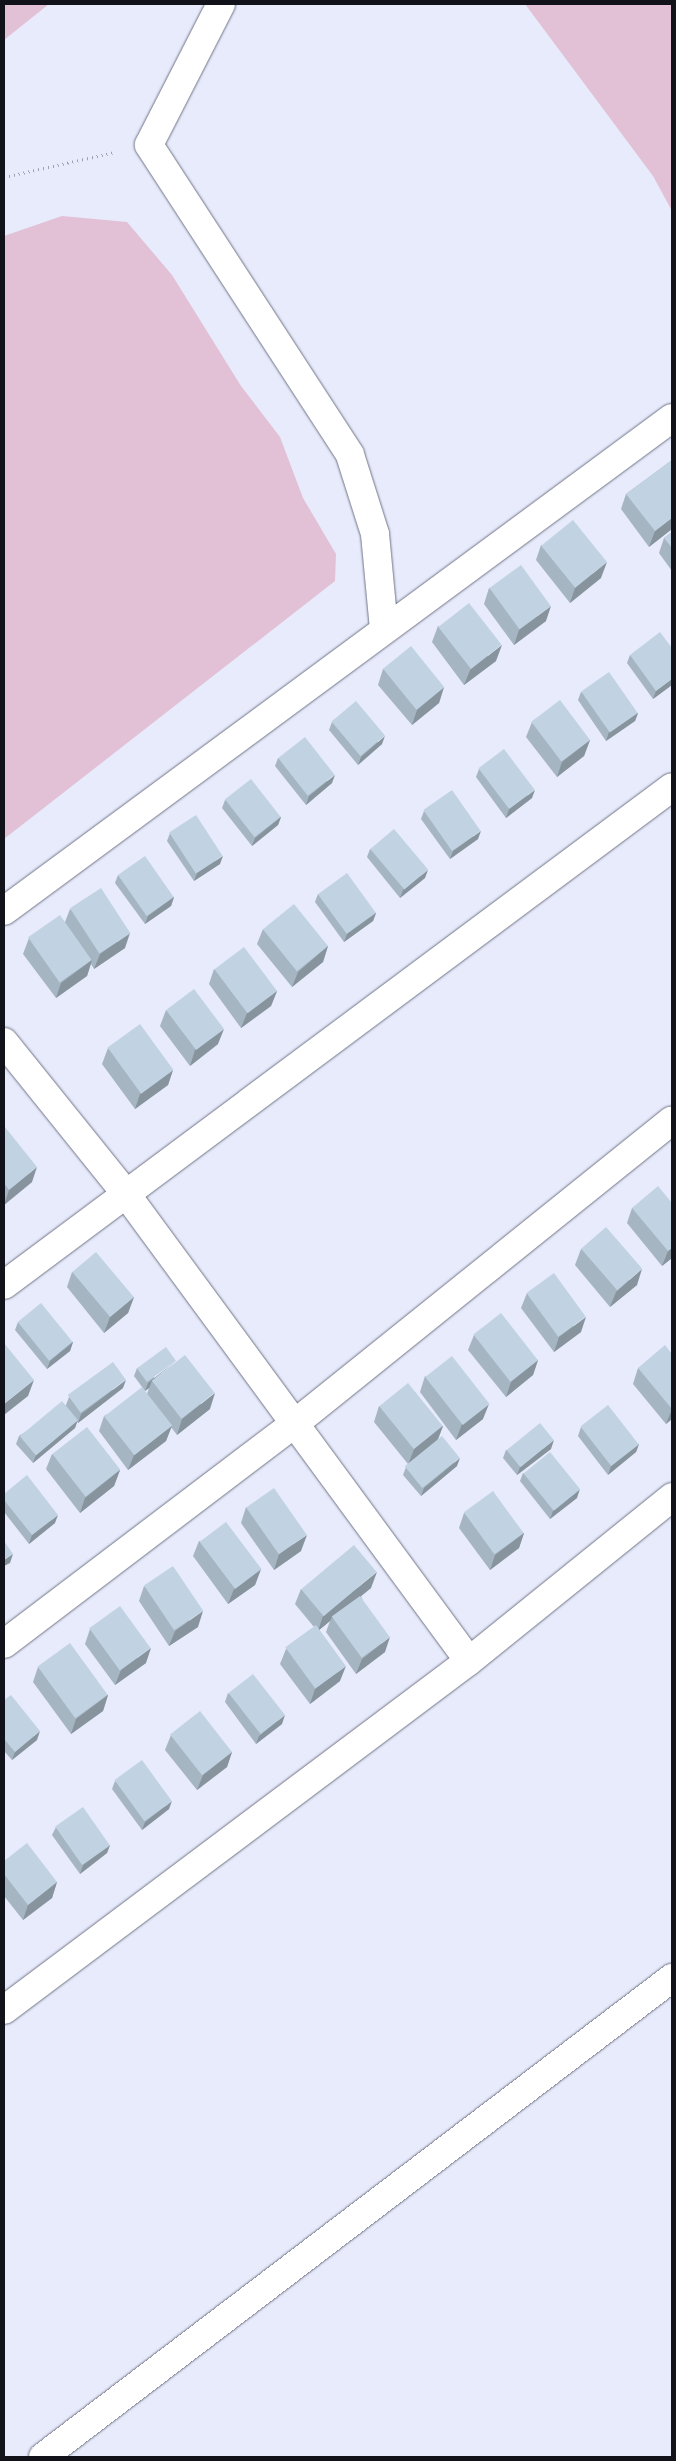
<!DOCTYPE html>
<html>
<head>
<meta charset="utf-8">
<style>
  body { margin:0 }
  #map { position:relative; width:676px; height:2461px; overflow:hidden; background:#e7ebfb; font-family:"Public Sans",sans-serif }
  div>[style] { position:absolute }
  .green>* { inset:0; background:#e2c1d6 }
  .path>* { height:3px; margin-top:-1.5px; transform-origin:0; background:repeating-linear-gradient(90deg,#9ea1ae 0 1px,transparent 0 5px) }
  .roads { filter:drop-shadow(0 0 1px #707486) drop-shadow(0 0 1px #707486) }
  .minor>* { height:28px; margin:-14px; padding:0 14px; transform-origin:14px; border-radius:14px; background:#fff }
  .wall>* { inset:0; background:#a6b5c2 }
  .shaded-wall>* { inset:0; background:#87949e }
  .building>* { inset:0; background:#c1d3e2; transform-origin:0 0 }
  span { translate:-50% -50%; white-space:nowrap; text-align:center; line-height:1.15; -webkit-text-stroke:4.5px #fff; paint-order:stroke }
  .frame { position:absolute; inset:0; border:5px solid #12131a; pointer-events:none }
</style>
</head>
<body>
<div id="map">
  <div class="green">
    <i style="clip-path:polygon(4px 4px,49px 4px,4px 40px)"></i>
    <i style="clip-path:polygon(525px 4px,672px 4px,672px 211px,653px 176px)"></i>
    <i style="clip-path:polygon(62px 216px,127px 222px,172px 275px,241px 386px,280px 437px,303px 498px,336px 554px,335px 581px,4px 839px,4px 236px)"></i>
  </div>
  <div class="path">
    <i style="left:4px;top:177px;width:114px;rotate:-12.7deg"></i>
  </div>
  <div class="roads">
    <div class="minor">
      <i style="left:221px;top:4px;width:158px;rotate:117.1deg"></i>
      <i style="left:149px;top:145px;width:369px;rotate:57deg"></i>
      <i style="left:350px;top:455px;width:83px;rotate:72.4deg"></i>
      <i style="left:375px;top:534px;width:95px;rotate:84.6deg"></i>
      <i style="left:4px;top:911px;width:830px;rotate:-36.43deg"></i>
      <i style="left:4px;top:1042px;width:195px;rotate:51.2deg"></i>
      <i style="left:126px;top:1194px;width:579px;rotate:53.7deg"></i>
      <i style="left:4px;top:1285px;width:833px;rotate:-36.7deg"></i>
      <i style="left:4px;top:1644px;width:363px;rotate:-37.2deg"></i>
      <i style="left:293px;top:1425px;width:486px;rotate:-38.8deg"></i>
      <i style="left:4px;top:2010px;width:581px;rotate:-36.89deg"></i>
      <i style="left:469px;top:1661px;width:261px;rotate:-38.9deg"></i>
      <i style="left:43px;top:2457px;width:791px;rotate:-37.29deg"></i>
    </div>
  </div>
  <div class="wall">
    <i style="clip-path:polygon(672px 460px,672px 529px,649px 547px,621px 509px,626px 494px)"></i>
    <i style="clip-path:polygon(672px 532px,672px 571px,659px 553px,664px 538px)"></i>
    <i style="clip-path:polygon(541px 545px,601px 578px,570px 603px,536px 560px)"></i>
    <i style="clip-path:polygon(489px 588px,546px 621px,514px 645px,484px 604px)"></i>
    <i style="clip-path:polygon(438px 626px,496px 661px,464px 685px,432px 642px)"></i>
    <i style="clip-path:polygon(672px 648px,672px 685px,653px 699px,627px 663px,630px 655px)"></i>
    <i style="clip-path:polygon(383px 669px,444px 687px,439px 703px,412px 725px,378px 685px)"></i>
    <i style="clip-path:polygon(581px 692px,638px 713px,635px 721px,606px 741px,578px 700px)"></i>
    <i style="clip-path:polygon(332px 722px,382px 744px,358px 765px,329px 730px)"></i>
    <i style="clip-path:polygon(532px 722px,590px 740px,584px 756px,557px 777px,526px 737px)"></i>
    <i style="clip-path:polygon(278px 758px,332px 783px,306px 805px,275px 766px)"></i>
    <i style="clip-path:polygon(479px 769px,532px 798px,506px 818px,476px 777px)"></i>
    <i style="clip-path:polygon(225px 800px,281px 817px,278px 825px,252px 846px,222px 808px)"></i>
    <i style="clip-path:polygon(424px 811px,478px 839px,450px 859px,421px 819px)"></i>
    <i style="clip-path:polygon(170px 833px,220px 864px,194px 881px,167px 841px)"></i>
    <i style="clip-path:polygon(370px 849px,425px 878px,400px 898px,367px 857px)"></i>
    <i style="clip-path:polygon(118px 875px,174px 897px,171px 906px,145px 924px,115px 883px)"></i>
    <i style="clip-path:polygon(318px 894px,376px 913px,373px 921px,344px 942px,315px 902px)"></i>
    <i style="clip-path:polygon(70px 909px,125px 948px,94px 969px,91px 964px,87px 976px,56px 998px,23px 954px,29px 938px,65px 922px)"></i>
    <i style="clip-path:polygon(263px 929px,328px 946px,323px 962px,292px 987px,257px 944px)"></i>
    <i style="clip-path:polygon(214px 969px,277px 991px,271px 1006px,241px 1028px,209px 984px)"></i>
    <i style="clip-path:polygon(166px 1010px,218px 1044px,190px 1066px,160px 1026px)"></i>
    <i style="clip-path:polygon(108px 1048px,173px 1070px,168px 1085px,135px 1109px,102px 1064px)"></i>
    <i style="clip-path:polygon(4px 1128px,32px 1182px,4px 1205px)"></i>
    <i style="clip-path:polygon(672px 1203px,672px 1258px,662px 1266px,627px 1223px,632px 1208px)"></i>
    <i style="clip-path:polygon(581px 1249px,637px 1285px,610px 1307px,575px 1265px)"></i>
    <i style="clip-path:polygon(72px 1272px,134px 1297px,128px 1313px,104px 1333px,67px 1287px)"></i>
    <i style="clip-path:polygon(527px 1293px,581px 1332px,554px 1352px,521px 1308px)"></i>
    <i style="clip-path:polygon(18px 1322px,73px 1342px,70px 1351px,47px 1369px,15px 1330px)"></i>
    <i style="clip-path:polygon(474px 1335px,538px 1360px,533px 1375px,506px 1397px,468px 1350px)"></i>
    <i style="clip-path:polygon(672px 1354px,672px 1419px,666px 1424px,633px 1384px,638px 1368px)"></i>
    <i style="clip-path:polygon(137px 1368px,210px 1409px,177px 1435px,171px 1427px,166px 1441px,128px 1470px,99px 1431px,104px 1416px,147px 1394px,149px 1388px,145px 1391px,134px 1376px)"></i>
    <i style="clip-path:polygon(425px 1376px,483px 1419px,456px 1440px,420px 1392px)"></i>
    <i style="clip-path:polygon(123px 1388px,78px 1423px,77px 1421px,75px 1428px,33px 1463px,16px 1444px,19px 1436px,66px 1405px,69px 1397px)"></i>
    <i style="clip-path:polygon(379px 1406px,443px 1426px,438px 1440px,457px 1466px,421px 1496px,403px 1475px,406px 1467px,408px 1464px,374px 1422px)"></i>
    <i style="clip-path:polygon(581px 1427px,639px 1444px,636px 1452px,608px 1475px,578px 1436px)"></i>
    <i style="clip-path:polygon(551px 1449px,517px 1475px,503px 1458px,506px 1450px)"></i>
    <i style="clip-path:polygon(52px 1454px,120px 1470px,114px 1486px,80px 1513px,46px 1469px)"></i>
    <i style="clip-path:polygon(523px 1473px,577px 1498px,550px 1519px,520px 1481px)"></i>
    <i style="clip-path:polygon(4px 1494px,55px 1523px,29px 1544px,4px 1512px)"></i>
    <i style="clip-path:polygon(246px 1507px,301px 1551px,274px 1570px,241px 1523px)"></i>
    <i style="clip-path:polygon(464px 1513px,524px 1533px,519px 1548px,490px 1570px,459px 1528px)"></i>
    <i style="clip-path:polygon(199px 1541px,261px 1569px,255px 1585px,228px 1604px,193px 1556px)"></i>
    <i style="clip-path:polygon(144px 1586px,198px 1627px,169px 1646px,139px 1601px)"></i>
    <i style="clip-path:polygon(371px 1588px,361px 1596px,385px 1652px,356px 1674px,326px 1632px,330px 1621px,319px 1630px,340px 1681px,310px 1704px,280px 1664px,286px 1649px,314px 1627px,295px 1604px,301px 1589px)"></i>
    <i style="clip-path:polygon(90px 1629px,146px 1663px,115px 1685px,85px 1644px)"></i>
    <i style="clip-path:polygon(38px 1667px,108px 1695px,103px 1711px,71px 1734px,33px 1682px)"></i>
    <i style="clip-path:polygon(228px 1693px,282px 1724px,256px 1744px,225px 1702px)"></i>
    <i style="clip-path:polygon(4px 1700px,37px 1740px,12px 1760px,4px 1751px)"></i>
    <i style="clip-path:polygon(171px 1735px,232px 1752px,227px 1767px,197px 1790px,165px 1750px)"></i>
    <i style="clip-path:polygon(115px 1781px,169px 1809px,142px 1830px,112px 1789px)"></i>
    <i style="clip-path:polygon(56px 1827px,110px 1845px,107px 1853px,80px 1874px,52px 1835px)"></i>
    <i style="clip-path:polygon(4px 1861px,57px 1882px,52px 1898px,23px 1920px,4px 1896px)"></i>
  </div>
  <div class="shaded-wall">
    <i style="clip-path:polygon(672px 518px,672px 529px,649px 547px,655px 531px)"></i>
    <i style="clip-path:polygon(607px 562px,601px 578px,570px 603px,575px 588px)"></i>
    <i style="clip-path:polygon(551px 606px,546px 621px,514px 645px,519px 630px)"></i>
    <i style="clip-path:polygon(502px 645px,496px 661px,464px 685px,470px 670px)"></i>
    <i style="clip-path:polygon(672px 679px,672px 685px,653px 699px,656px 691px)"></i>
    <i style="clip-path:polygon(444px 687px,439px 703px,412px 725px,417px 710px)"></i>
    <i style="clip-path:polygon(638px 713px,635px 721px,606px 741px,609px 732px)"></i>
    <i style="clip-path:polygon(385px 736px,382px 744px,358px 765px,361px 757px)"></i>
    <i style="clip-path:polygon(590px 740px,584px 756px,557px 777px,562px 762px)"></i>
    <i style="clip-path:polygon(335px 775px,332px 783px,306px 805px,309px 796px)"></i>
    <i style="clip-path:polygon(535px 790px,532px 798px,506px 818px,509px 809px)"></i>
    <i style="clip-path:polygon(281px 817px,278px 825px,252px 846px,255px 838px)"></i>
    <i style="clip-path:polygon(481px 831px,478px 839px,450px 859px,453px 851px)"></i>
    <i style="clip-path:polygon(223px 856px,220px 864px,194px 881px,197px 873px)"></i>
    <i style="clip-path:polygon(428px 870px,425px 878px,400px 898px,403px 890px)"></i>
    <i style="clip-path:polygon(174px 897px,171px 906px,145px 924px,148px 916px)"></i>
    <i style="clip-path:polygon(376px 913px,373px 921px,344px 942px,347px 934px)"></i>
    <i style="clip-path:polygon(130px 933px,125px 948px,94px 969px,100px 954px)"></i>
    <i style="clip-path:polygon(328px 946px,323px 962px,292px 987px,298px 972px)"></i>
    <i style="clip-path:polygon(92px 960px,87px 976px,56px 998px,61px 983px)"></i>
    <i style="clip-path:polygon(277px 991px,271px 1006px,241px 1028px,247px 1013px)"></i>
    <i style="clip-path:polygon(224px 1029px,218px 1044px,190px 1066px,195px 1050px)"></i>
    <i style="clip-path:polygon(173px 1070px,168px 1085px,135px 1109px,140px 1094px)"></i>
    <i style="clip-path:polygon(37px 1167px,32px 1182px,4px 1205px,9px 1190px)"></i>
    <i style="clip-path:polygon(672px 1248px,672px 1258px,662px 1266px,668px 1251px)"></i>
    <i style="clip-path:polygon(642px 1269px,637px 1285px,610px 1307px,616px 1292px)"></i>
    <i style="clip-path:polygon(134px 1297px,128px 1313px,104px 1333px,110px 1317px)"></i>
    <i style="clip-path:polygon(586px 1317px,581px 1332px,554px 1352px,559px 1337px)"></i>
    <i style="clip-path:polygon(73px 1342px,70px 1351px,47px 1369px,50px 1361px)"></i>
    <i style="clip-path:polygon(538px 1360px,533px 1375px,506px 1397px,511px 1382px)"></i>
    <i style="clip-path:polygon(176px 1361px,152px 1381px,149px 1388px,145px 1391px,148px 1383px)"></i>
    <i style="clip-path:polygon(34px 1380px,28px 1396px,4px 1415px,4px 1404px)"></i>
    <i style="clip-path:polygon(126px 1380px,123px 1388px,78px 1423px,81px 1414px)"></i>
    <i style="clip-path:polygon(215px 1393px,210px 1409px,177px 1435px,182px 1419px)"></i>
    <i style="clip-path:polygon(489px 1404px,483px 1419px,456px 1440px,462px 1424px)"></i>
    <i style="clip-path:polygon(672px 1409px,672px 1419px,666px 1424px)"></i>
    <i style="clip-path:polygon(78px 1420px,75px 1428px,33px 1463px,36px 1455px)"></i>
    <i style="clip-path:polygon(172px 1426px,166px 1441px,128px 1470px,134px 1455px)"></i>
    <i style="clip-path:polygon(443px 1426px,437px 1441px,408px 1465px,414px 1449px)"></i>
    <i style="clip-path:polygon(554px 1440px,551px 1449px,517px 1475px,520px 1467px)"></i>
    <i style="clip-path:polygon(639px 1444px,636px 1452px,608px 1475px,611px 1466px)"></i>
    <i style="clip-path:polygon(460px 1458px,457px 1466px,421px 1496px,424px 1488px)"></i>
    <i style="clip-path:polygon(120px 1470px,114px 1486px,80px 1513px,85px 1498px)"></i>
    <i style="clip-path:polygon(580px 1489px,577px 1498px,550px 1519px,553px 1511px)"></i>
    <i style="clip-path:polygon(58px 1515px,55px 1523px,29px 1544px,32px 1535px)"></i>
    <i style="clip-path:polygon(524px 1533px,519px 1548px,490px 1570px,495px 1555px)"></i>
    <i style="clip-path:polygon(307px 1535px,301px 1551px,274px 1570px,279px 1554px)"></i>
    <i style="clip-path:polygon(13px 1554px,10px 1563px,4px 1566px,4px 1560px)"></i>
    <i style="clip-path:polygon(261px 1569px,255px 1585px,228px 1604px,234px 1589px)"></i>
    <i style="clip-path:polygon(377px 1572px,371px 1588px,333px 1619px,332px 1617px,330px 1621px,318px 1631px,323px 1616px)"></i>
    <i style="clip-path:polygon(203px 1611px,198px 1627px,169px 1646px,175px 1631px)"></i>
    <i style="clip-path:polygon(390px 1637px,385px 1652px,356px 1674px,362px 1659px)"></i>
    <i style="clip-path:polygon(151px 1648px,146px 1663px,115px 1685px,121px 1670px)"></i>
    <i style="clip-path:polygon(346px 1666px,340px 1681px,310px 1704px,315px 1689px)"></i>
    <i style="clip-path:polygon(108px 1695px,103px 1711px,71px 1734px,76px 1719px)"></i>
    <i style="clip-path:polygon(285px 1715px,282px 1724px,256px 1744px,259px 1736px)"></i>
    <i style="clip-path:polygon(40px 1731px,37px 1740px,12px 1760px,15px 1752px)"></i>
    <i style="clip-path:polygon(232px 1752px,227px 1767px,197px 1790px,203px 1775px)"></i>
    <i style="clip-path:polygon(172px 1801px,169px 1809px,142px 1830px,145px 1822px)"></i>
    <i style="clip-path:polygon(110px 1845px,107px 1853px,80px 1874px,83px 1865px)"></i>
    <i style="clip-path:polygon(57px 1882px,52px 1898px,23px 1920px,28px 1905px)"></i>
  </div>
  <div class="building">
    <i style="clip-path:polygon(672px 460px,672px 518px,655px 531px,626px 494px)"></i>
    <i style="left:573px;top:520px;width:54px;height:41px;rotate:51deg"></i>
    <i style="clip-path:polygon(672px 532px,672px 548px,664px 538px)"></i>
    <i style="left:521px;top:565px;width:51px;height:39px;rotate:54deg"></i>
    <i style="left:469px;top:603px;width:53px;height:39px;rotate:52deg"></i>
    <i style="clip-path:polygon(660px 632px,672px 648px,672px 679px,656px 691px,630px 655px)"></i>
    <i style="left:411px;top:646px;width:53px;height:36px;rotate:51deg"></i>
    <i style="left:609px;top:672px;width:50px;height:34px;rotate:55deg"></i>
    <i style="left:560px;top:700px;width:50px;height:36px;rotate:53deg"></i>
    <i style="left:356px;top:701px;width:45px;height:32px;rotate:50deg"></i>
    <i style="left:305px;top:737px;width:48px;height:34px;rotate:52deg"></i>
    <i style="left:504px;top:749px;width:51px;height:32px;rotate:53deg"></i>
    <i style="left:251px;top:779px;width:48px;height:33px;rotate:52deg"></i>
    <i style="left:452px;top:790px;width:50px;height:35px;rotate:55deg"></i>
    <i style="left:196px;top:815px;width:49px;height:32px;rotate:57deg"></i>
    <i style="left:394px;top:829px;width:53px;height:31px;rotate:50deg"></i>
    <i style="left:145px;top:856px;width:50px;height:33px;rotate:55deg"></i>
    <i style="left:347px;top:873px;width:49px;height:36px;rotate:54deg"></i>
    <i style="left:101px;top:888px;width:54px;height:37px;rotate:57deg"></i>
    <i style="left:294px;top:904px;width:54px;height:40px;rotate:51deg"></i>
    <i style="left:60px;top:915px;width:55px;height:39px;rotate:55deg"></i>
    <i style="left:244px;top:947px;width:55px;height:37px;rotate:53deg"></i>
    <i style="left:194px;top:989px;width:50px;height:35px;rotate:53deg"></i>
    <i style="left:140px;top:1024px;width:57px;height:40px;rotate:54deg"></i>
    <i style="clip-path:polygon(5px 1127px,37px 1167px,9px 1190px,4px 1183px,4px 1128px)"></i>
    <i style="clip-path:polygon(658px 1186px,672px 1203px,672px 1248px,668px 1251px,632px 1208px)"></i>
    <i style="left:606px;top:1227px;width:55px;height:33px;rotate:49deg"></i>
    <i style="left:96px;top:1252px;width:59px;height:31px;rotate:50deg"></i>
    <i style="left:554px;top:1273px;width:54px;height:34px;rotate:54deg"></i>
    <i style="left:41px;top:1303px;width:50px;height:30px;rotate:51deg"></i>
    <i style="left:501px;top:1313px;width:60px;height:35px;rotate:52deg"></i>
    <i style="clip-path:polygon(4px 1343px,34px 1380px,4px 1404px)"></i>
    <i style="clip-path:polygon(665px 1345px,672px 1354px,672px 1409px,638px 1368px)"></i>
    <i style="left:166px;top:1347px;width:17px;height:36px;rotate:54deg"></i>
    <i style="left:185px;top:1355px;width:48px;height:42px;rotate:52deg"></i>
    <i style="left:452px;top:1356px;width:61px;height:34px;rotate:52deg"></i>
    <i style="left:113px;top:1362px;width:22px;height:56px;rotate:54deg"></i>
    <i style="left:408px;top:1383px;width:55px;height:37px;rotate:51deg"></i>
    <i style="left:142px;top:1387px;width:49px;height:48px;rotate:52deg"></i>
    <i style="left:62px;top:1401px;width:25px;height:55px;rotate:50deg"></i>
    <i style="left:608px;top:1405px;width:50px;height:35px;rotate:52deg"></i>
    <i style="left:540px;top:1423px;width:22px;height:43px;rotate:51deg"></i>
    <i style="left:87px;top:1427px;width:54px;height:44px;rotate:52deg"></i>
    <i style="left:442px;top:1436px;width:28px;height:48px;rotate:51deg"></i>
    <i style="left:550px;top:1452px;width:48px;height:34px;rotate:51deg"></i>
    <i style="clip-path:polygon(27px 1475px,58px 1515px,32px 1535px,4px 1500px,4px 1494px)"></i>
    <i style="left:274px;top:1488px;width:57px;height:34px;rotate:55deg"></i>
    <i style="left:493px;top:1491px;width:52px;height:36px;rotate:54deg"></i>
    <i style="left:226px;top:1522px;width:59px;height:33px;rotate:53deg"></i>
    <i style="clip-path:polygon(4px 1541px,13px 1554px,4px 1560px)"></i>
    <i style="left:354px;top:1545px;width:35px;height:69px;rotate:50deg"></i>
    <i style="left:173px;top:1566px;width:54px;height:35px;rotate:56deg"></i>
    <i style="left:360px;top:1596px;width:51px;height:35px;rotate:54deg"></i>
    <i style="left:120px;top:1606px;width:52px;height:38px;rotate:54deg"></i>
    <i style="left:316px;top:1625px;width:51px;height:38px;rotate:54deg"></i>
    <i style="left:70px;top:1643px;width:64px;height:40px;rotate:54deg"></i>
    <i style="left:253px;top:1674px;width:52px;height:31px;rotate:52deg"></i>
    <i style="clip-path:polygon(11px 1695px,40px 1731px,15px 1752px,4px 1739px,4px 1700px)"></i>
    <i style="left:200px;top:1711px;width:52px;height:38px;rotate:52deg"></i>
    <i style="left:142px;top:1760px;width:51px;height:34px;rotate:54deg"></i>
    <i style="left:83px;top:1807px;width:47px;height:34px;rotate:55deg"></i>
    <i style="clip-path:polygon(27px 1843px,57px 1882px,28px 1905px,4px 1874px,4px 1861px)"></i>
  </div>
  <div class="frame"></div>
</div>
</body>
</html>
